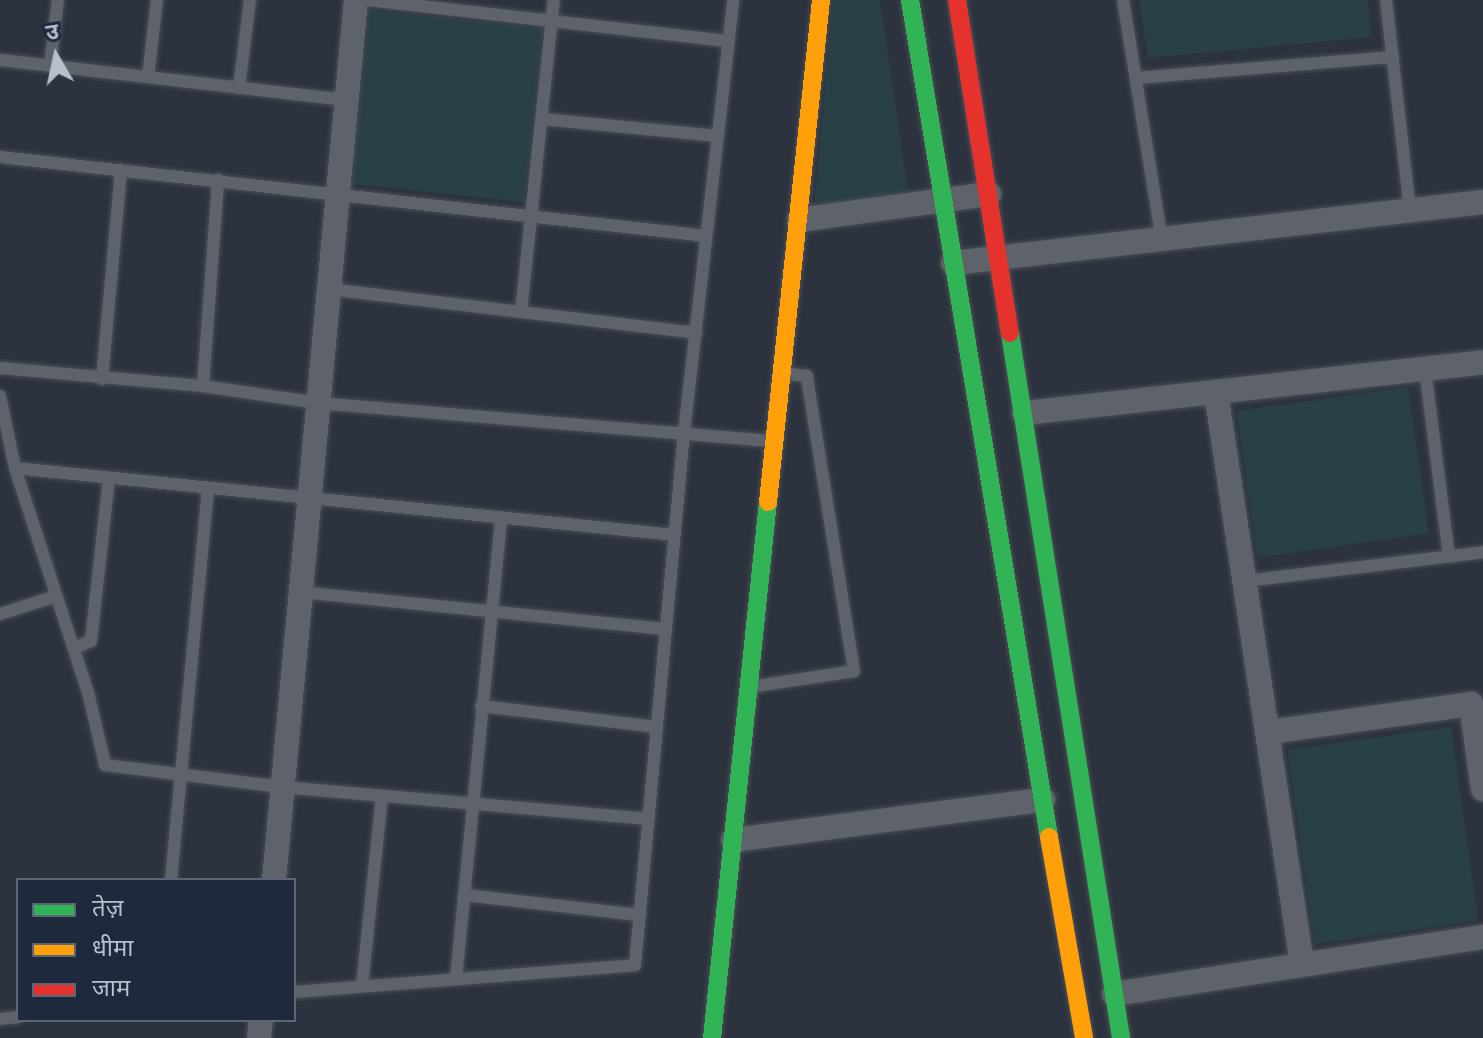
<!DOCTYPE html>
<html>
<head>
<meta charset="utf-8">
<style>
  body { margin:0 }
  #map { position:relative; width:1483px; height:1038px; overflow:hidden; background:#2c333e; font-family:Karla,"Noto Sans Devanagari",sans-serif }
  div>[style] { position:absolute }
  .green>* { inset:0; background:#284046; transform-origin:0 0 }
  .roads { filter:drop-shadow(0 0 2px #4a4e57) drop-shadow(0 0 2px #4a4e57) }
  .lane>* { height:12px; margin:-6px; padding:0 6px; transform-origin:6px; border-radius:6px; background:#5d626b }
  .street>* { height:24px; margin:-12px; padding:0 12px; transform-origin:12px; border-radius:12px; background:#5d626b }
  .fast>* { height:18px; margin:-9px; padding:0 9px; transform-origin:9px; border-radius:9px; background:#30b455 }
  .slow>* { height:18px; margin:-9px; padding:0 9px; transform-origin:9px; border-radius:9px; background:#ff9f0a }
  .jam>* { height:18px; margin:-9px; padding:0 9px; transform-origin:9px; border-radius:9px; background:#e5322d }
  span { translate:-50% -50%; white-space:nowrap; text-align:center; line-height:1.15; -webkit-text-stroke:6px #1e293b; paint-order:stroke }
  .legend { position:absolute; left:16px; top:878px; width:280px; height:144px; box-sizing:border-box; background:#1e293b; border:2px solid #5b6576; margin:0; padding:10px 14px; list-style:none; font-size:24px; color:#b7bfcf }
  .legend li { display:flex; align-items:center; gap:16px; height:40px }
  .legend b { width:40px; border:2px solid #5b6576 }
  .north { position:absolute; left:16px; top:16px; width:80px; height:80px; -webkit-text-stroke:6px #1e293b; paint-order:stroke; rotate:351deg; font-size:22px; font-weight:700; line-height:32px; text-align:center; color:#b7bfcf }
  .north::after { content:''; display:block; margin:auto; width:28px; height:36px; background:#b7bfcf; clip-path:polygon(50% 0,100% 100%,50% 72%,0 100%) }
</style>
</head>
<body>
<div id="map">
  <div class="green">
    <i style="clip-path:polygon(833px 0,880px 0,908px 192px,814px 209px)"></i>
    <i style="clip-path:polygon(1139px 0,1368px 0,1371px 37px,1148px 58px)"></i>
    <i style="left:370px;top:10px;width:173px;height:175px;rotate:6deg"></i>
    <i style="left:1408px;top:387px;width:148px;height:173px;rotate:82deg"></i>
    <i style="left:1451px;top:727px;width:196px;height:165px;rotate:82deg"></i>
  </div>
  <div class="roads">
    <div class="lane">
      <i style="left:367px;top:0;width:363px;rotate:6.5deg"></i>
      <i style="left:1123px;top:0;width:243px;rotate:80.8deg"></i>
      <i style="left:1386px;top:0;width:212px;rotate:83.5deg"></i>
      <i style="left:0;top:60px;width:348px;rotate:6.6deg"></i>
      <i style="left:50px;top:66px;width:66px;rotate:-83.1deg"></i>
      <i style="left:148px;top:77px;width:78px;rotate:-83.3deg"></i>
      <i style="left:1136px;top:78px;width:258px;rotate:-4.7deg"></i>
      <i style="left:239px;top:88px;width:89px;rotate:-82.9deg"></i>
      <i style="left:542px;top:119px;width:176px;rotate:5.5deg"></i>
      <i style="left:0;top:157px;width:710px;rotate:6.38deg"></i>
      <i style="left:328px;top:289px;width:371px;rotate:6.8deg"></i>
      <i style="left:521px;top:312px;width:314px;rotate:-84deg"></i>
      <i style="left:0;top:368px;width:204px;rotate:5.1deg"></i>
      <i style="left:203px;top:386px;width:116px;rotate:8.4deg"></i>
      <i style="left:318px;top:403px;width:457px;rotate:4.8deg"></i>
      <i style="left:1425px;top:369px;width:189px;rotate:82.7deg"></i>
      <i style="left:102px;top:379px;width:210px;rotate:-84.8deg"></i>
      <i style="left:203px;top:386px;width:207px;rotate:-85.8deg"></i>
      <i style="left:0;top:396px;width:74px;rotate:78.2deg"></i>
      <i style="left:15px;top:468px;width:240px;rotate:72deg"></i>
      <i style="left:89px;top:696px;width:71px;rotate:76.9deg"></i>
      <i style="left:105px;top:765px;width:178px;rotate:7.1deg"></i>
      <i style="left:282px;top:787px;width:368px;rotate:5deg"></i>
      <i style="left:15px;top:468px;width:663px;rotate:5.8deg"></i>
      <i style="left:1245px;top:581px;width:240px;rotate:-6.9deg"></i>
      <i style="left:300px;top:592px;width:368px;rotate:5.8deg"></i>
      <i style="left:0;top:614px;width:59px;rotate:-17.8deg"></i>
      <i style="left:74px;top:648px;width:18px;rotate:-22deg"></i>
      <i style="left:91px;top:641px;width:164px;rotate:-83.7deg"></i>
      <i style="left:750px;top:687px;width:105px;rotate:-8.7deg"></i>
      <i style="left:854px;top:671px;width:299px;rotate:-99.1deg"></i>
      <i style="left:807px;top:376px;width:23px;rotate:-173deg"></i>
      <i style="left:481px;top:706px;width:177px;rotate:6.8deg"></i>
      <i style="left:171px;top:880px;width:393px;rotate:-84.6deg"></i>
      <i style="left:464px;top:895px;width:177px;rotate:6.5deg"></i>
      <i style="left:456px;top:979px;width:463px;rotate:-84.4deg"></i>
      <i style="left:362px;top:986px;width:191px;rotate:-84deg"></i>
      <i style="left:294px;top:992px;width:342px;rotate:-4.5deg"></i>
      <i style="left:635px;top:965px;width:534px;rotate:-84.74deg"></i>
      <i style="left:684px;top:433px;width:436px;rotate:-83.5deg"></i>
      <i style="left:0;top:1019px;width:18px;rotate:-6deg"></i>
    </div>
    <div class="street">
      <i style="left:799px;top:220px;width:192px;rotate:-7.8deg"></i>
      <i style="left:953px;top:263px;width:533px;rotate:-6.57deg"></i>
      <i style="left:1216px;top:392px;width:579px;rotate:81.46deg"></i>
      <i style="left:1024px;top:413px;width:462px;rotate:-6.3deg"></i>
      <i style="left:1269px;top:732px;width:204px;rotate:-7.9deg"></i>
      <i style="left:1471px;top:704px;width:86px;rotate:82deg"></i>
      <i style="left:733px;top:840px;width:313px;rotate:-7.4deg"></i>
      <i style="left:274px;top:880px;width:884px;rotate:-84.68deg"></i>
      <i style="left:1114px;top:994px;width:373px;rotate:-8.8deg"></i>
      <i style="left:259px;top:1038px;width:18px;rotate:-84deg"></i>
    </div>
    <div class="fast">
      <i style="left:910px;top:0;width:848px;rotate:80.57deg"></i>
      <i style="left:1010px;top:333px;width:714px;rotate:81.05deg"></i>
      <i style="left:712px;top:1038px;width:539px;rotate:-84.04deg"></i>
    </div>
    <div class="slow">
      <i style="left:768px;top:502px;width:505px;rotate:-83.97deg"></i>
      <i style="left:1049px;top:837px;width:204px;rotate:80.1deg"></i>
    </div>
    <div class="jam">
      <i style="left:957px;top:0;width:337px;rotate:81deg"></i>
    </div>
  </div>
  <ul class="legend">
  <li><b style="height:10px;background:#30b455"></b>तेज़</li>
  <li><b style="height:10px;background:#ff9f0a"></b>धीमा</li>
  <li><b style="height:10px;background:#e5322d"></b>जाम</li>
  </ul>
  <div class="north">उ</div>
</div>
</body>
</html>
